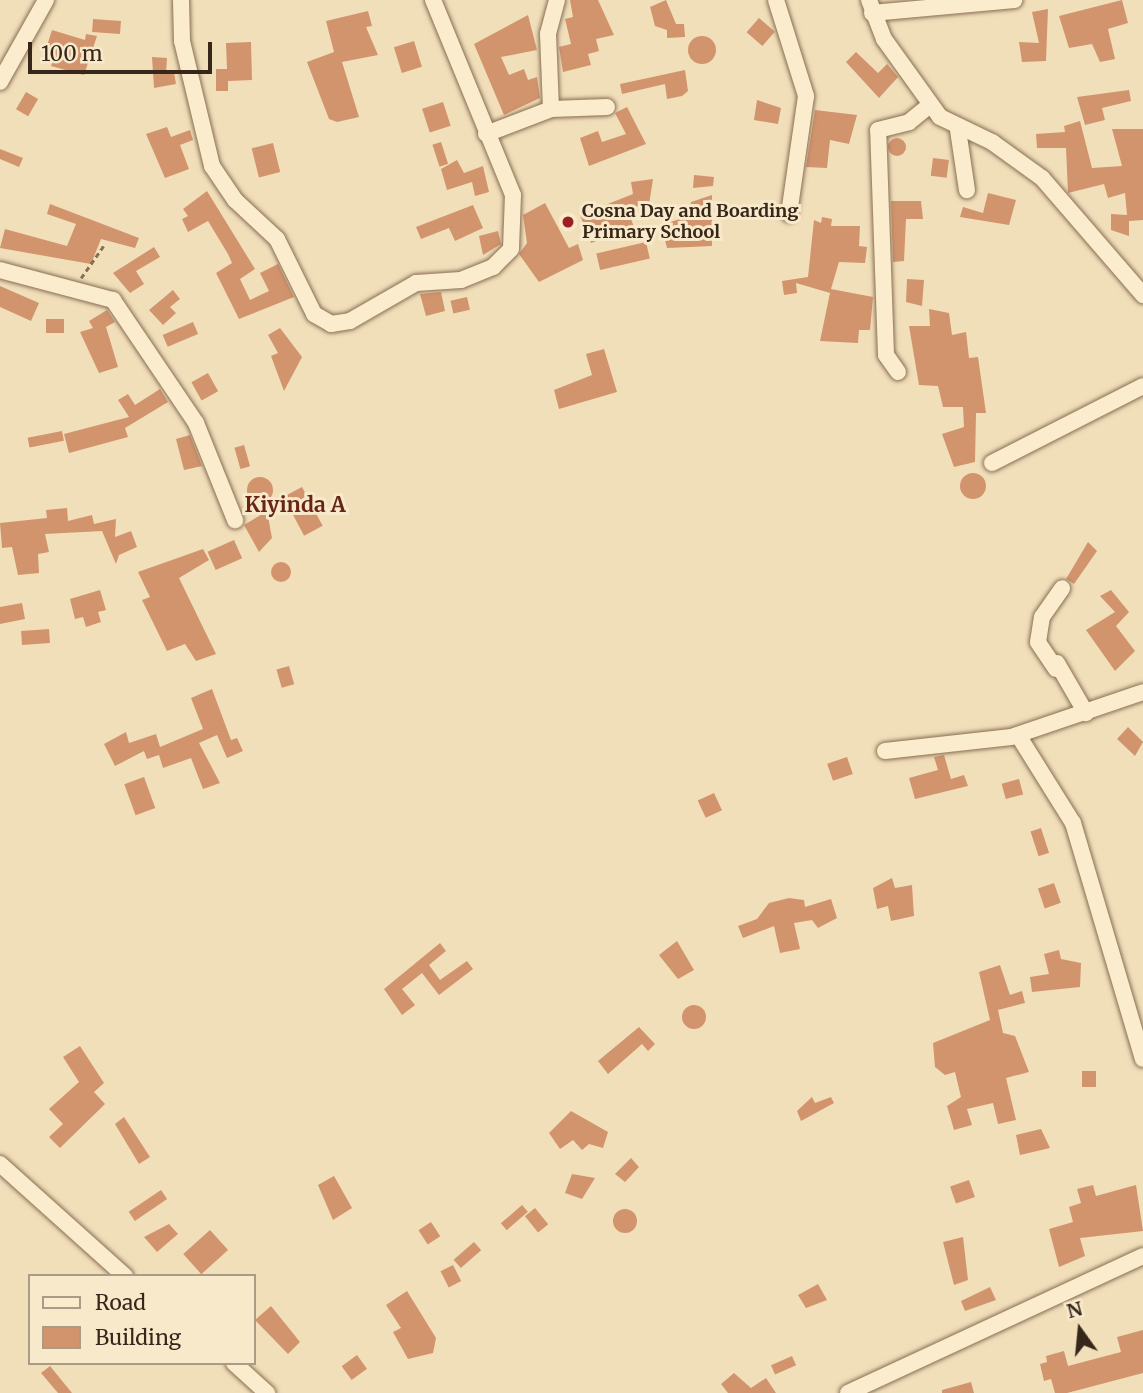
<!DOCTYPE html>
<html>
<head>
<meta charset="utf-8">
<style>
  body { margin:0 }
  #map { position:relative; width:1143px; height:1393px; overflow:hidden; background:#f1dfba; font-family:Merriweather,serif }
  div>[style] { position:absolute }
  .building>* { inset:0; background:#d2946d; transform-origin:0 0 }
  .round { border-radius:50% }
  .path>* { height:2.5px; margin-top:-1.25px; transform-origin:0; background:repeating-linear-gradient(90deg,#886e53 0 5px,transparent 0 8.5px) }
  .roads { filter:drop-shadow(0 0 2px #886e53) drop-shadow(0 0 2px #886e53) }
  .minor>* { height:16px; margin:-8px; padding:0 8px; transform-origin:8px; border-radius:8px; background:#fbecce }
  .dots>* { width:19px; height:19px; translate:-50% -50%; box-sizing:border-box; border:4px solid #f8e9ca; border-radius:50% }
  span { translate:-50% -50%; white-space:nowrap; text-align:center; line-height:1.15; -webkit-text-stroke:6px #f8e9ca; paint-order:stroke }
  .poi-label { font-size:18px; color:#36271a; font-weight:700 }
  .left { translate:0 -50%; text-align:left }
  .quarter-label { font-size:21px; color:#662516; font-weight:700 }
  .legend { position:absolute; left:28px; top:1274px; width:228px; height:91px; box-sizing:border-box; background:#f8e9ca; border:2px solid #aa9b84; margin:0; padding:9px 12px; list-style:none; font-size:21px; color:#36271a }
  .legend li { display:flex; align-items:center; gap:14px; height:35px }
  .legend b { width:35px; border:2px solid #aa9b84 }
  .north { position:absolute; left:1045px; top:1295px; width:70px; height:70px; -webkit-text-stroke:5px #f8e9ca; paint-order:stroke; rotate:345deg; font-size:19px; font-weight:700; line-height:28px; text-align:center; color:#36271a }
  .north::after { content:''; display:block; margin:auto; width:24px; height:32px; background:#36271a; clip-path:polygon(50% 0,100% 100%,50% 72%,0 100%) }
  .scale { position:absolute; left:28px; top:42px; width:184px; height:32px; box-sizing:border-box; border:4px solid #36271a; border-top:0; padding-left:9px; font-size:21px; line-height:24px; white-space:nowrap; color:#36271a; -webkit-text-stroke:5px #f8e9ca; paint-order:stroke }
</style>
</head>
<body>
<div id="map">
  <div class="building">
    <i style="clip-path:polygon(570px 0,598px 0,614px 35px,596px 39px,599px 51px,588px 54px,591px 65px,563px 72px,559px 47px,571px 44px,565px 19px,573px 17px)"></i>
    <i style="clip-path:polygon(666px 0,676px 24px,684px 24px,685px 37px,667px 38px,667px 30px,655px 26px,650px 7px)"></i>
    <i style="clip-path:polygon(1122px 0,1128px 23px,1108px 29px,1115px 59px,1100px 62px,1092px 44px,1069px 48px,1059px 16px)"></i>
    <i style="clip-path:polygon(1048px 9px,1046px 61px,1022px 62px,1019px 42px,1039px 43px,1032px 12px)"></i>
    <i style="clip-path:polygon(368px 11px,372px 26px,366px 27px,378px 55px,342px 62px,359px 117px,337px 122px,329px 119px,307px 62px,334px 52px,326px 21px)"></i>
    <i style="clip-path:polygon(528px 15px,537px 50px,501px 57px,509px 75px,524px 69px,528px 80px,537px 77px,540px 98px,504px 115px,474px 44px)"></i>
    <i style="left:759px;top:18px;width:21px;height:19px;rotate:41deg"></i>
    <i style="left:93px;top:19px;width:28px;height:13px;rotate:4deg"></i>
    <i style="clip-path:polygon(52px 30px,85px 40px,86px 34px,97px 36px,84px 75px,51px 66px,55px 52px,46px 49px)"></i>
    <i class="round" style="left:688px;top:36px;width:28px;height:28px"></i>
    <i style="left:414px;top:41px;width:27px;height:21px;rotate:73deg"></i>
    <i style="clip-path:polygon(251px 42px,252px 80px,228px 81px,228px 91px,216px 91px,216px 69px,227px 69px,226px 43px)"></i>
    <i style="clip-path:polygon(856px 52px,878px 73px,887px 64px,898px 77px,879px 98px,846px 62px)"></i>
    <i style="clip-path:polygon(152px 57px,167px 58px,166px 73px,174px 72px,176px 84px,154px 88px)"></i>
    <i style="clip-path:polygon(685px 70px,688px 91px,682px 96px,667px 99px,665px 84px,622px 94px,620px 84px)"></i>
    <i style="clip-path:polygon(1129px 90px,1131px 101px,1102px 108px,1105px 120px,1085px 125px,1077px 97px)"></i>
    <i style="left:26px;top:92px;width:14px;height:20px;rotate:30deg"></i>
    <i style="clip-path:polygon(757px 100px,781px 108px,778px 124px,754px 120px)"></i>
    <i style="left:443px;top:102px;width:25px;height:22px;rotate:72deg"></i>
    <i style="clip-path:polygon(627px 107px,646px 144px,589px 166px,580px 138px,598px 131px,602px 142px,626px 134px,615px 113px)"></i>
    <i style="clip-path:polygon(815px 110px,857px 115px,849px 144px,830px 140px,827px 168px,806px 167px)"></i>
    <i style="clip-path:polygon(1080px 121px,1092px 168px,1122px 166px,1112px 129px,1143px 129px,1143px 220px,1129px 221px,1129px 236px,1111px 230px,1111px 214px,1127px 215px,1125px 193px,1108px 198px,1104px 184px,1068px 193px,1066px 148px,1037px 148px,1036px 134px,1065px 132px,1064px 126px)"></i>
    <i style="clip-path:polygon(167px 127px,171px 137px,190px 130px,193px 140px,180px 145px,189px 169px,165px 178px,146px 134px)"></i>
    <i class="round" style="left:888px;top:138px;width:18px;height:18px"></i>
    <i style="left:441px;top:142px;width:23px;height:9px;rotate:72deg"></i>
    <i style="left:273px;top:143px;width:30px;height:22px;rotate:76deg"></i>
    <i style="clip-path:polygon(0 149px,23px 158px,19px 167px,0 159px)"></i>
    <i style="left:933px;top:158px;width:16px;height:18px;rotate:7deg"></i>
    <i style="clip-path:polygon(457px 160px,464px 173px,483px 166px,489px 192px,475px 196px,472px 182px,447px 190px,441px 169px)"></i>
    <i style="clip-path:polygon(694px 175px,714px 177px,713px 186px,693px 188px)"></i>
    <i style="clip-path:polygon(653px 179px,649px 205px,627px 208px,634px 227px,591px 243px,580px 215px,633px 194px,631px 182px)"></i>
    <i style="clip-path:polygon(207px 191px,255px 269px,240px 279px,250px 300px,269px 291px,260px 273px,278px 264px,294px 297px,239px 319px,216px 273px,232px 263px,228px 254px,208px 221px,188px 232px,182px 219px,188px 216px,183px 209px)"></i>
    <i style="clip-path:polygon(988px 193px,1016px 200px,1009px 225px,960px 217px,963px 207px,983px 213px)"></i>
    <i style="clip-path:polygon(712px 195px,712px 246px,667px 248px,661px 225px,689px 216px,691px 202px)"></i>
    <i style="clip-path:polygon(891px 201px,921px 201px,923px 219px,906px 219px,904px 261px,893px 262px)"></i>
    <i style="clip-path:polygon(545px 203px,569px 248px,578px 244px,583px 260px,539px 282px,519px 254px,527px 243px,523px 215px)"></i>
    <i style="clip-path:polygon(50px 204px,139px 238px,135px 248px,101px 239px,91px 264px,0 248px,5px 229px,67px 246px,76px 224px,47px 214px)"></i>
    <i style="clip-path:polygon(473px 205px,483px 228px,455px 241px,449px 228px,421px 239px,416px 227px)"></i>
    <i style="clip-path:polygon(822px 217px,832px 219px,831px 226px,860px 226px,859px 246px,867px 247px,865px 263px,839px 262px,831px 289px,873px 297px,870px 330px,859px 330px,858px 343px,820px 341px,830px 293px,796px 283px,797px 293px,784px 295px,782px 281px,808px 277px,814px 220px,821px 223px)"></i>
    <i style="clip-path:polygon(498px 231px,501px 244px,483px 255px,479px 236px)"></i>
    <i style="left:646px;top:242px;width:17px;height:51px;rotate:77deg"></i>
    <i style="clip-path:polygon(154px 247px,160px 257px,136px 271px,144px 284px,130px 293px,113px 273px)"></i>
    <i style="clip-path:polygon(907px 279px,924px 280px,922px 306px,906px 302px)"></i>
    <i style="clip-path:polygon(0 286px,39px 303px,31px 321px,0 307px)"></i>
    <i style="clip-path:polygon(173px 290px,180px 299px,170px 307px,176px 313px,163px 325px,149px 310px)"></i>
    <i style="clip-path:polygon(441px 292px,445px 311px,426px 316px,420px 294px)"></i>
    <i style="left:467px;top:297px;width:13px;height:17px;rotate:77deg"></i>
    <i style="clip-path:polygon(929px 309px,949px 313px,952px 335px,966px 332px,969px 358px,978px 357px,986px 413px,976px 413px,975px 462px,954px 467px,942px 434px,964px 427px,963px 407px,943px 407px,938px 386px,919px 385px,909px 326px,930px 326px)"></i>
    <i style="clip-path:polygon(107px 310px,115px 322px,106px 327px,118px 367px,99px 373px,80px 332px,93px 328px,89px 321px)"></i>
    <i style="left:64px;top:319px;width:14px;height:18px;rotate:90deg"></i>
    <i style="left:193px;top:322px;width:13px;height:33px;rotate:67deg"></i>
    <i style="clip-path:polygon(280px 328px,302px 357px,284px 391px,271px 356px,278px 353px,268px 335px)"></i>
    <i style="clip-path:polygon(604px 349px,617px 392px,559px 409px,554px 390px,592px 375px,586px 354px)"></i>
    <i style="left:208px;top:373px;width:21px;height:19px;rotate:61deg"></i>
    <i style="clip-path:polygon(160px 389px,168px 402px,125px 428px,128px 437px,69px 453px,64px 434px,129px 417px,118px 400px,128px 394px,135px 405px)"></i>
    <i style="left:62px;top:431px;width:10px;height:35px;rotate:79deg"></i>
    <i style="clip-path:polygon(190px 435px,202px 466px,184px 470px,176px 439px)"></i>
    <i style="left:244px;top:445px;width:22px;height:10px;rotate:74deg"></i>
    <i class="round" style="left:960px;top:473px;width:26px;height:26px"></i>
    <i class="round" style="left:247px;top:477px;width:26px;height:26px"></i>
    <i style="left:302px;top:487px;width:44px;height:21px;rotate:62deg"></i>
    <i style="clip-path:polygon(67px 508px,68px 521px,92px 515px,94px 524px,116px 519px,115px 537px,131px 531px,137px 547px,119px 555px,116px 564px,102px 531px,45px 534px,49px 552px,38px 554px,39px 573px,18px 575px,12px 547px,2px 548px,0 523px,47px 518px,46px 510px)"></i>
    <i style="clip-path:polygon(267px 511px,272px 538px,259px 552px,244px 525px)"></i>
    <i style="left:234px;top:540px;width:20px;height:29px;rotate:66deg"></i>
    <i style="clip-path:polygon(1088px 542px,1097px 551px,1074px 584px,1066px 579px)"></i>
    <i style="clip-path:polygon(203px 549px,209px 560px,179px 578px,216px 654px,196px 661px,185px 644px,167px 651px,142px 600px,150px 597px,138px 572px)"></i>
    <i class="round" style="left:271px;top:562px;width:20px;height:20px"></i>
    <i style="clip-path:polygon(100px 590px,106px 610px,98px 612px,101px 622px,86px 627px,83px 617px,75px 619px,70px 599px)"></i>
    <i style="clip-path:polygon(1111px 590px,1129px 612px,1116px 626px,1135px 651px,1115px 671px,1086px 630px,1115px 612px,1100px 596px)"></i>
    <i style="clip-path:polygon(22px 603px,25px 619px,0 624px,0 607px)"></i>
    <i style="left:49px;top:629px;width:14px;height:28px;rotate:86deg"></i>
    <i style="left:289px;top:666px;width:19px;height:13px;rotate:74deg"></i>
    <i style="clip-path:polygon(212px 689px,231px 740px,237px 738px,243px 751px,227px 758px,217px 735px,199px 743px,220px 783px,203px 789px,191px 758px,163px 768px,159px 755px,147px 759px,144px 751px,115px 766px,104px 744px,126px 732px,129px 743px,156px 734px,160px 747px,203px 729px,191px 698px)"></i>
    <i style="clip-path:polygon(1128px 727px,1143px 742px,1135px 756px,1117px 739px)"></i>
    <i style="clip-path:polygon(944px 755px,951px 779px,964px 775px,968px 786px,915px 799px,909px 778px,938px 770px,934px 757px)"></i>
    <i style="left:847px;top:757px;width:18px;height:21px;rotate:71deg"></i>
    <i style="left:144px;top:777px;width:33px;height:21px;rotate:70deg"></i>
    <i style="left:1019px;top:779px;width:16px;height:18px;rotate:75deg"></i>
    <i style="left:714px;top:793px;width:19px;height:18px;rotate:65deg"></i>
    <i style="left:1041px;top:828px;width:26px;height:11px;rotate:72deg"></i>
    <i style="clip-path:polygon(892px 878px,895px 888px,912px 885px,914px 916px,891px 921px,888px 906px,877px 909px,873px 888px)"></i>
    <i style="left:1054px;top:883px;width:21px;height:17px;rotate:71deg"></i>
    <i style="clip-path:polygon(789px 898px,804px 900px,805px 907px,831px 899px,837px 918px,818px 928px,812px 920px,794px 923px,800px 949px,780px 953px,774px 926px,743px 938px,738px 926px,757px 919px,769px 903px)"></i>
    <i style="clip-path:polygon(677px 941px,694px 970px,678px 979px,659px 955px)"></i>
    <i style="clip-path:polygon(440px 943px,446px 951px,429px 965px,440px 980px,467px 961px,473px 969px,439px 995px,422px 973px,402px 989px,415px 1005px,402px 1015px,384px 989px)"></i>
    <i style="clip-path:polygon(1059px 950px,1061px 959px,1081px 963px,1080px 987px,1032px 992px,1030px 977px,1049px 974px,1044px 954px)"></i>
    <i style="clip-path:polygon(1000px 965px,1010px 995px,1022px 991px,1025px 1003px,998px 1010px,1003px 1033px,1015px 1036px,1029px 1072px,1006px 1078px,1016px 1120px,998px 1124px,993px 1103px,967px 1109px,972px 1125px,954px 1130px,947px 1106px,961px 1097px,955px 1072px,945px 1075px,935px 1067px,933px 1043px,990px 1020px,979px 972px)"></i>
    <i class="round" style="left:682px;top:1005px;width:24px;height:24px"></i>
    <i style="clip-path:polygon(639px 1027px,655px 1044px,648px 1051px,642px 1044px,608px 1074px,598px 1061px)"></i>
    <i style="clip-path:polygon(80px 1046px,104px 1083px,94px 1092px,105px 1104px,60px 1148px,49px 1137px,63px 1124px,49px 1109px,79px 1082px,63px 1057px)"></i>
    <i style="left:1082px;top:1071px;width:14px;height:16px"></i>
    <i style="clip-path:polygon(812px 1097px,815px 1103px,831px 1097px,834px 1103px,801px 1121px,797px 1111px)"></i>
    <i style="clip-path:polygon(571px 1111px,608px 1132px,603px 1148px,589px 1144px,582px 1150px,573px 1140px,560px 1149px,549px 1133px)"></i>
    <i style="clip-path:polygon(124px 1117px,150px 1157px,139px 1164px,115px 1124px)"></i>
    <i style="clip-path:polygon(1041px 1129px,1050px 1148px,1020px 1155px,1016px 1135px)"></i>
    <i style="clip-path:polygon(631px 1158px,639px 1167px,625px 1182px,615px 1174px)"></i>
    <i style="clip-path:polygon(572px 1174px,595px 1178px,582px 1199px,565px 1193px)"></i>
    <i style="clip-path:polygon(334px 1176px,352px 1208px,333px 1220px,318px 1185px)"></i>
    <i style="left:969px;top:1180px;width:18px;height:20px;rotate:71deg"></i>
    <i style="clip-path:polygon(1093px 1185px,1096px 1196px,1136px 1185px,1143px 1231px,1080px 1238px,1085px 1256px,1059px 1267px,1049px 1229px,1073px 1222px,1069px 1207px,1081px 1203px,1077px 1189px)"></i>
    <i style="left:161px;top:1190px;width:11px;height:39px;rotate:56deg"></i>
    <i style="left:522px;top:1205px;width:9px;height:28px;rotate:49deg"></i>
    <i style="left:535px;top:1208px;width:21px;height:13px;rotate:51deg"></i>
    <i class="round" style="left:613px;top:1209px;width:24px;height:24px"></i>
    <i style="left:431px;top:1222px;width:17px;height:15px;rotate:57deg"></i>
    <i style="clip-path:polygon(169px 1224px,178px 1234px,157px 1252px,144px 1237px)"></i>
    <i style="left:210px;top:1230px;width:27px;height:36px;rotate:48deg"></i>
    <i style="clip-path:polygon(963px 1237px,968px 1280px,954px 1285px,943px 1242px)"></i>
    <i style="left:474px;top:1242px;width:11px;height:27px;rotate:49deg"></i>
    <i style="left:453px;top:1265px;width:18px;height:14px;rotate:63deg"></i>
    <i style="clip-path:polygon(818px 1284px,827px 1300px,806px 1308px,798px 1295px)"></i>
    <i style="clip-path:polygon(990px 1287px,996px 1300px,965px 1311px,961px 1301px)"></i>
    <i style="clip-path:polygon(407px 1291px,436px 1338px,433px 1353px,408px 1359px,393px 1332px,401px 1328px,386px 1305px)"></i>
    <i style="clip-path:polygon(271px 1306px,300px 1342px,288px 1354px,255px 1320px)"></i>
    <i style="clip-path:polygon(1143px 1330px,1143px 1373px,1067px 1393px,1055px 1393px,1051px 1379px,1044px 1381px,1040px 1364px,1047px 1362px,1046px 1356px,1064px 1351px,1068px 1366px,1121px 1352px,1117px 1337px)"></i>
    <i style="left:357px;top:1355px;width:17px;height:19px;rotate:54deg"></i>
    <i style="left:792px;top:1356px;width:10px;height:23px;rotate:66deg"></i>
    <i style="clip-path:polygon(50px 1366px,72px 1393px,58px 1393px,41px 1373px)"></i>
    <i style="clip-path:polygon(734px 1373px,751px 1388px,766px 1378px,776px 1393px,728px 1393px,721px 1384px)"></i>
    <i style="clip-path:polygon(971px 1382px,974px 1393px,942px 1393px,942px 1390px)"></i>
  </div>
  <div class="path">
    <i style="left:81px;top:278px;width:39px;rotate:-55deg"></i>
  </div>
  <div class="roads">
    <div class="minor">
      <i style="left:181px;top:0;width:41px;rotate:88.6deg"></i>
      <i style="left:182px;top:41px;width:129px;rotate:76.5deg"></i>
      <i style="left:212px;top:166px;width:41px;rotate:55.9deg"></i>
      <i style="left:235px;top:200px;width:57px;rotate:42.9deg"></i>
      <i style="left:277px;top:239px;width:84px;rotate:63.7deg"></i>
      <i style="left:314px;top:314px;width:20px;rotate:30deg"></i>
      <i style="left:331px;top:324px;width:19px;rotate:-9deg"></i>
      <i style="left:350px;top:321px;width:76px;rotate:-29.9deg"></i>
      <i style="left:416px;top:283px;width:45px;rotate:-3.8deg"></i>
      <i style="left:461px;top:280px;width:35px;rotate:-22deg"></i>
      <i style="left:493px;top:267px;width:25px;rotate:-45deg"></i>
      <i style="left:511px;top:249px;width:54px;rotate:-87.9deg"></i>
      <i style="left:513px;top:195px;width:211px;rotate:-112.3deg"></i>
      <i style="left:557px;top:0;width:35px;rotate:105deg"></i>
      <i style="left:548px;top:34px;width:75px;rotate:87.7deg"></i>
      <i style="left:551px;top:109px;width:56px;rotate:-2deg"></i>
      <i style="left:776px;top:0;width:101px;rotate:72.6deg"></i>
      <i style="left:806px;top:96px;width:119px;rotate:98.2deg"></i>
      <i style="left:869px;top:0;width:42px;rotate:69deg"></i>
      <i style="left:884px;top:39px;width:96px;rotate:54.3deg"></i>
      <i style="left:940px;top:117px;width:58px;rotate:25.7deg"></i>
      <i style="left:992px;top:142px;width:62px;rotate:35.8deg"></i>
      <i style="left:1042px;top:178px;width:155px;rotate:49.2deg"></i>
      <i style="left:872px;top:13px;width:143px;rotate:-5.2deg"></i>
      <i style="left:0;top:82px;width:94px;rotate:-60.7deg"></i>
      <i style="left:958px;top:130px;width:61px;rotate:81.5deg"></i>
      <i style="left:486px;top:134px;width:70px;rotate:-21deg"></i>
      <i style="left:0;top:270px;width:117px;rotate:14.9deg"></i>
      <i style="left:113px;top:300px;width:148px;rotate:56deg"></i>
      <i style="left:196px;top:423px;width:105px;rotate:68.1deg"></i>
      <i style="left:898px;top:372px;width:21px;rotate:-125deg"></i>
      <i style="left:886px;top:355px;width:225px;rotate:-92deg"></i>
      <i style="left:878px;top:130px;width:32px;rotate:-14deg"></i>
      <i style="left:909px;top:122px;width:27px;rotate:-39deg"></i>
      <i style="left:992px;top:463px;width:169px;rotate:-27deg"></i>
      <i style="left:1057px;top:663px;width:58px;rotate:59.9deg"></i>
      <i style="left:1056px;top:669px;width:32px;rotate:-124deg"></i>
      <i style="left:1038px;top:642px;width:25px;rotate:-81deg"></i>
      <i style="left:1042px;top:617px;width:35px;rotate:-55deg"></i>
      <i style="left:1018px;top:735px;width:104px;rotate:58deg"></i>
      <i style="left:1073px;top:823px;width:246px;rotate:73.5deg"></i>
      <i style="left:885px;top:751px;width:127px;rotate:-6.3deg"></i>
      <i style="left:1011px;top:737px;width:139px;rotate:-18.8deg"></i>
      <i style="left:0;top:1164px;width:168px;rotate:41.9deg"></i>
      <i style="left:234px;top:1363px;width:45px;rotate:42.3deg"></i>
      <i style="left:848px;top:1393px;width:325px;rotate:-24.9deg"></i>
    </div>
  </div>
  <div class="dots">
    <i style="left:568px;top:222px;background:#9b1f24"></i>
  </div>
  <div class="poi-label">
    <span class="left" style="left:582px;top:222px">Cosna Day and Boarding<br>Primary School</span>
  </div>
  <div class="quarter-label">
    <span style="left:295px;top:505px">Kiyinda A</span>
  </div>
  <ul class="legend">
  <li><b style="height:9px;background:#fbecce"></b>Road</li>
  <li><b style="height:19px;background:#d2946d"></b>Building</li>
  </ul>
  <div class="north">N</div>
  <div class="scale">100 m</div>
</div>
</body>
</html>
